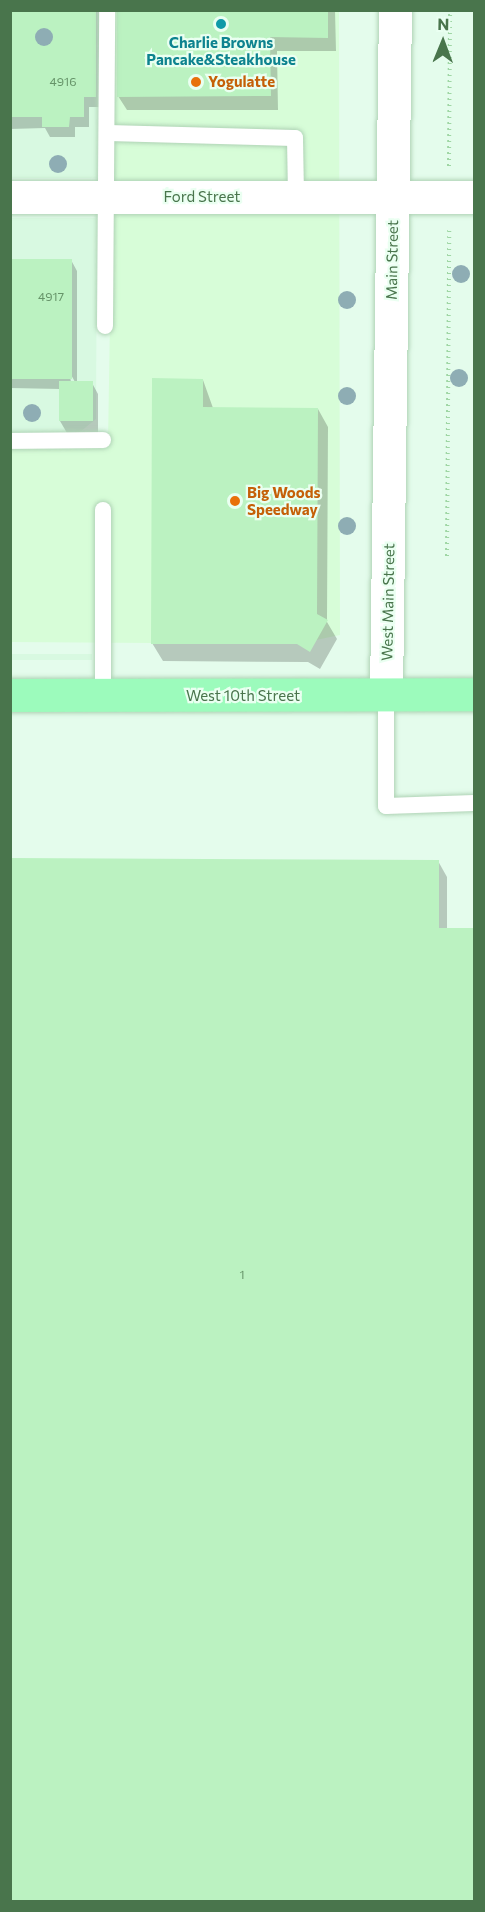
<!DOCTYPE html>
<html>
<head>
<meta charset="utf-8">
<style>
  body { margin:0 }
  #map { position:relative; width:485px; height:1912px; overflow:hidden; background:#e4fcec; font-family:Commissioner,sans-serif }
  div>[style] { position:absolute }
  .residential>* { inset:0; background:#d8f9e1; transform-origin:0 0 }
  .commercial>* { inset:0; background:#d7fdd8 }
  .shadow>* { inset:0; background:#0003 }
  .building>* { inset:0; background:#bbf2c1; transform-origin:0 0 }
  .path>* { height:4px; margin-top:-2px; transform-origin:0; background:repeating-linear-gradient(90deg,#9fd6a4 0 1.5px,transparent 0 6px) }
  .roads { filter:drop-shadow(0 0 2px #afd3b5) drop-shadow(0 0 2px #afd3b5) }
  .service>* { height:16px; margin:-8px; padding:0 8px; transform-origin:8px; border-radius:8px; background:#fff }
  .minor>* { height:33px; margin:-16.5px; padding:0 16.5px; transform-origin:16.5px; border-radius:16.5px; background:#fff }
  .tertiary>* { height:33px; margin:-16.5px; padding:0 16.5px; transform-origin:16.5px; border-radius:16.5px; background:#fff }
  .primary>* { height:33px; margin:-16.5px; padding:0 16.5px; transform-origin:16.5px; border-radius:16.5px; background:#9cfbbc }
  .trees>* { width:18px; height:18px; margin:-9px; border-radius:50%; background:#8eadb4 }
  .dots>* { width:16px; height:16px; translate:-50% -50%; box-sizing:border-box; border:3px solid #eafff1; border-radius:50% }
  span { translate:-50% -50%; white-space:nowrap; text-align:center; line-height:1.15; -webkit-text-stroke:4.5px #eafff1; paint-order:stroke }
  .number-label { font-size:12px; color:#669469 }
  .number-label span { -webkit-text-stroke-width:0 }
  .culture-label { font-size:15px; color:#0d838f; font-weight:700 }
  .food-label { font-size:15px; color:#c56008; font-weight:700 }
  .left { translate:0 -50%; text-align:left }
  .street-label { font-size:15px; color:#49754c }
  .frame { position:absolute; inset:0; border:12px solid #49754c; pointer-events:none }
  .north { position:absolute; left:413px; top:12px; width:60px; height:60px; -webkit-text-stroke:4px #eafff1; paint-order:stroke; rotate:1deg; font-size:16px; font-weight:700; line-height:24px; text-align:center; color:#49754c }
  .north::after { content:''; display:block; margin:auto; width:21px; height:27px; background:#49754c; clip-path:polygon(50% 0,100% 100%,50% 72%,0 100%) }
</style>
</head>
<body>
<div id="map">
  <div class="residential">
    <i style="left:11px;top:11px;width:86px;height:167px"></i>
    <i style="clip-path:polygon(10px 218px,97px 218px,96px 419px,75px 436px,11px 439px)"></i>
    <i style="left:11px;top:654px;width:81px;height:6px"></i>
  </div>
  <div class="commercial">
    <i style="clip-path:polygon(115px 11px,339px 11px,340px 635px,297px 644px,11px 642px,10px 447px,108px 443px)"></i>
  </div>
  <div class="shadow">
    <i style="clip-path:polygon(10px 10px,103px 10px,101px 107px,89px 107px,89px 127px,75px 127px,75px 137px,50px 137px,45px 128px,10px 129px)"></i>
    <i style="clip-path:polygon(117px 10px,335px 10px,336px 51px,277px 51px,278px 110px,127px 110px,118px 96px)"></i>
    <i style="clip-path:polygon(evenodd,10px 260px,71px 260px,77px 271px,77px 382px,92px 383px,98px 394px,98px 433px,67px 433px,60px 421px,60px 389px,10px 388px,10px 260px,69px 371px,75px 382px,71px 382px,69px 371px)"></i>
    <i style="clip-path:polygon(203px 380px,213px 408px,318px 409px,328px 427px,327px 622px,337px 639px,320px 669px,308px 662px,163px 661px,152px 643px)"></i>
    <i style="clip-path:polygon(10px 860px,438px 861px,447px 877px,447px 929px,474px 929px,474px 1902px,13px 1902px)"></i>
  </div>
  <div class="building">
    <i style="clip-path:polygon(10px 10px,96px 10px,96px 97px,84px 97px,84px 117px,70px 117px,69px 127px,42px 127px,42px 117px,10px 117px)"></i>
    <i style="clip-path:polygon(117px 10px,328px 10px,328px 38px,270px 37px,271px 96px,117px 97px)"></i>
    <i style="left:72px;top:259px;width:120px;height:62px;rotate:90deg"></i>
    <i style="clip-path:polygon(152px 378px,203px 379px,203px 407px,318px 408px,317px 614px,328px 620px,310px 652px,297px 644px,151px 644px)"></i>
    <i style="left:59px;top:381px;width:34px;height:40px"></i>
    <i style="clip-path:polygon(10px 858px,439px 860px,439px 928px,474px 928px,474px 1902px,11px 1902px)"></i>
  </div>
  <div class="path">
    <i style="left:449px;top:166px;width:156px;rotate:-89.6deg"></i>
    <i style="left:447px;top:556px;width:326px;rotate:-89.6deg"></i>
  </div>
  <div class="roads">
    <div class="service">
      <i style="left:107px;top:133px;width:188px;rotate:1.5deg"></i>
      <i style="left:295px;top:138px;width:59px;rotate:89deg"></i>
      <i style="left:105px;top:326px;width:316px;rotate:-89.6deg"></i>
      <i style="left:10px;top:441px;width:93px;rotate:-0.6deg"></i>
      <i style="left:386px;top:694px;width:112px;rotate:90deg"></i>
      <i style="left:386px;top:806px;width:88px;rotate:-2deg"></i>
      <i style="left:103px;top:696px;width:186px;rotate:-90deg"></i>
    </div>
    <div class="minor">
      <i style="left:10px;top:197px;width:464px"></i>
    </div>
    <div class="tertiary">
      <i style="left:386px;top:694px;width:684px;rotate:-89.25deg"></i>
    </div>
    <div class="primary">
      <i style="left:10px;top:695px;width:464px;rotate:-0.1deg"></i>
    </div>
  </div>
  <div class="trees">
    <i style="left:44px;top:37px"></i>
    <i style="left:58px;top:164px"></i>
    <i style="left:461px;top:274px"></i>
    <i style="left:347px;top:300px"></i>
    <i style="left:459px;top:378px"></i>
    <i style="left:347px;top:396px"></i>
    <i style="left:32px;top:413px"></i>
    <i style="left:347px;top:526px"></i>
  </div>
  <div class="dots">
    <i style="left:221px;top:24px;background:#0f9aa8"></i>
    <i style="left:196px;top:82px;background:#e8710a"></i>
    <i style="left:235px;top:501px;background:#e8710a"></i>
  </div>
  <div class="number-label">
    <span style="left:63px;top:82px">4916</span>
    <span style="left:51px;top:297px">4917</span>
    <span style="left:242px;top:1275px">1</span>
  </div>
  <div class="culture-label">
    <span style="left:221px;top:51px">Charlie Browns<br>Pancake&amp;Steakhouse</span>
  </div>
  <div class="food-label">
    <span class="left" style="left:208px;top:82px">Yogulatte</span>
    <span class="left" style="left:247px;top:501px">Big Woods<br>Speedway</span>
  </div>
  <div class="street-label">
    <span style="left:202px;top:197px">Ford Street</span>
    <span style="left:392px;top:260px;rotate:-89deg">Main Street</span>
    <span style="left:388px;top:602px;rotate:-89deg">West Main Street</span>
    <span style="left:243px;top:696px">West 10th Street</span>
  </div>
  <div class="frame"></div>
  <div class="north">N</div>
</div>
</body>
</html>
